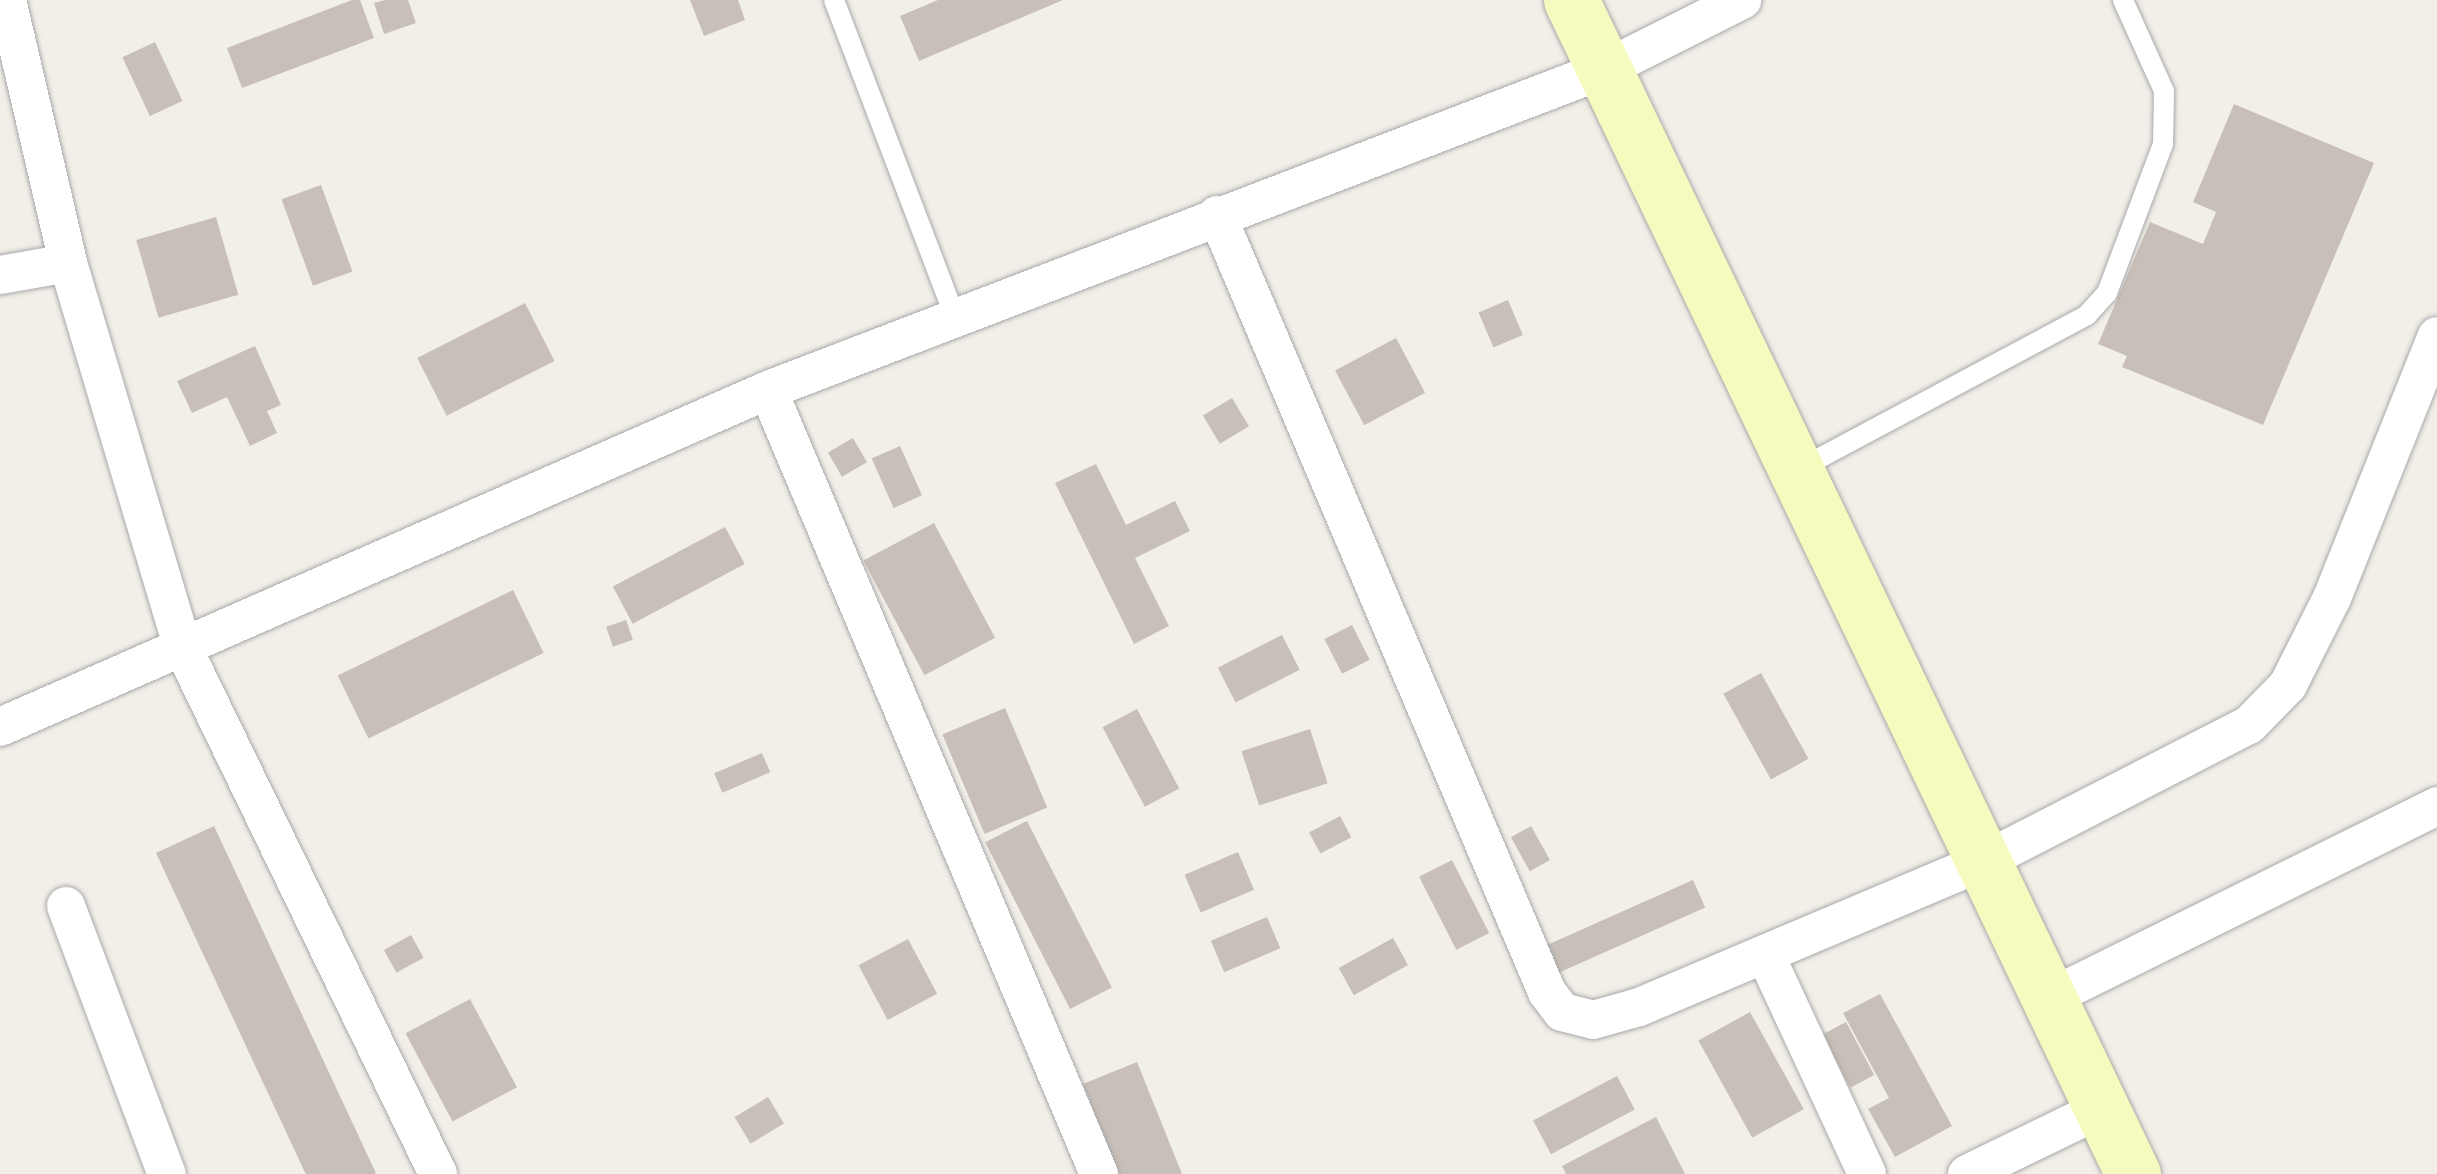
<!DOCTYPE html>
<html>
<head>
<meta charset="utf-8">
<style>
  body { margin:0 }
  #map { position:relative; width:2437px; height:1174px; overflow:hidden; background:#f2efe9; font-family:"Roboto Condensed",sans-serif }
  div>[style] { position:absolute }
  .building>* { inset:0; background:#c7bfb8; transform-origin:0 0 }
  .roads { filter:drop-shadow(0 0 2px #a9a9a9) drop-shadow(0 0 2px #a9a9a9) }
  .lane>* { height:20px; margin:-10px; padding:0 10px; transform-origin:10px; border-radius:10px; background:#fff }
  .street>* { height:38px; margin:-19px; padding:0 19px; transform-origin:19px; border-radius:19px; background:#fff }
  .secondary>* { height:55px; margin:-27.5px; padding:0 27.5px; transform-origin:27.5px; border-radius:27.5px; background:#f7fabf }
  span { translate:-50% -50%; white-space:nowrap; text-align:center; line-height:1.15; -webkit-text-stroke:8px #fff; paint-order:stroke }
</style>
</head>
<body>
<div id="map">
  <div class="building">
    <i style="clip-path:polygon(352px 0,360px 0,374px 38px,242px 88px,227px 48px)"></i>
    <i style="clip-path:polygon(385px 0,408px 0,416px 23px,384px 34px,374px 3px)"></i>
    <i style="clip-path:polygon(690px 0,738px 0,745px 20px,704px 36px)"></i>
    <i style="clip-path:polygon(938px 0,1063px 0,919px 61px,900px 16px)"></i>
    <i style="left:155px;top:42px;width:65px;height:36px;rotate:65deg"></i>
    <i style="clip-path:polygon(2234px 104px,2374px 163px,2263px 425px,2122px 367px,2127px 356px,2098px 344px,2150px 222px,2203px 244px,2216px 212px,2193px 202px)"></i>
    <i style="left:321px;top:185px;width:92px;height:42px;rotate:70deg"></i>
    <i style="left:216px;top:217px;width:81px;height:83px;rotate:74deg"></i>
    <i style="left:1508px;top:300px;width:38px;height:32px;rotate:67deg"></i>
    <i style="left:525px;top:303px;width:65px;height:121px;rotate:63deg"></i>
    <i style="left:1396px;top:338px;width:62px;height:69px;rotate:62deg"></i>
    <i style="clip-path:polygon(255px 346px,281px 405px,267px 411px,277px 433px,250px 446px,227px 397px,192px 413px,177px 381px)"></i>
    <i style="left:1232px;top:398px;width:33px;height:34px;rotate:59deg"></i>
    <i style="left:853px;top:438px;width:28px;height:29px;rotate:60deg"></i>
    <i style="left:900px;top:446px;width:54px;height:31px;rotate:66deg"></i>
    <i style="clip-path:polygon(1096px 464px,1126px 525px,1175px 501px,1190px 531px,1135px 558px,1169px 626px,1134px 644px,1055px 483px)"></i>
    <i style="left:934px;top:523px;width:130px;height:80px;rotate:62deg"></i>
    <i style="left:725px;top:527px;width:42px;height:127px;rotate:62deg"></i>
    <i style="left:513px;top:590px;width:70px;height:195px;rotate:64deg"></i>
    <i style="left:626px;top:620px;width:21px;height:21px;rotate:71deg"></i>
    <i style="left:1352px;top:625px;width:39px;height:31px;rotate:63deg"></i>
    <i style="left:1282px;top:635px;width:39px;height:72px;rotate:63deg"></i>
    <i style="left:1761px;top:673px;width:98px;height:43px;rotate:61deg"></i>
    <i style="left:1005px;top:708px;width:108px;height:68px;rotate:67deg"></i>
    <i style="left:1137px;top:709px;width:90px;height:39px;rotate:62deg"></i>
    <i style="left:1310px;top:729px;width:57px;height:72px;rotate:72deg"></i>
    <i style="left:762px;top:753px;width:21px;height:52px;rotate:67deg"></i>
    <i style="left:1340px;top:816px;width:24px;height:35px;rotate:62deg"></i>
    <i style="left:1027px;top:821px;width:187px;height:47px;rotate:63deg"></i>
    <i style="left:214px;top:826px;width:383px;height:64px;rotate:65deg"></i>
    <i style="left:1531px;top:826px;width:39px;height:23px;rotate:61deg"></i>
    <i style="left:1238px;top:852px;width:41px;height:58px;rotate:67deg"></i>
    <i style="left:1452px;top:860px;width:82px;height:37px;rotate:63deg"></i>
    <i style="left:1693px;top:880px;width:30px;height:177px;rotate:66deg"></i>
    <i style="left:1267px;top:917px;width:34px;height:61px;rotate:67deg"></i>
    <i style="left:411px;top:935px;width:26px;height:31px;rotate:61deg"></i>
    <i style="left:1393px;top:938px;width:31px;height:62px;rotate:61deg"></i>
    <i style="left:908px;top:939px;width:62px;height:56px;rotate:62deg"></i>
    <i style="clip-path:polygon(1880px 994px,1952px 1126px,1895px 1157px,1868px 1109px,1889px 1098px,1843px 1013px)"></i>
    <i style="left:470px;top:999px;width:100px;height:73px;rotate:62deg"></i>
    <i style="left:1750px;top:1012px;width:111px;height:59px;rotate:61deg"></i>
    <i style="left:1846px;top:1022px;width:60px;height:27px;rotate:62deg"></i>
    <i style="clip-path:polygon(1137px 1062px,1182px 1174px,1119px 1174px,1083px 1084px)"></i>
    <i style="left:1617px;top:1076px;width:38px;height:95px;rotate:62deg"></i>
    <i style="left:768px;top:1097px;width:31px;height:39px;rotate:59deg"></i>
    <i style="clip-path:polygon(1656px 1117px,1685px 1174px,1566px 1174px,1562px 1166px)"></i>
  </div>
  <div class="roads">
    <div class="lane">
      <i style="left:834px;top:0;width:342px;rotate:69.1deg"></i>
      <i style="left:1799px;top:469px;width:327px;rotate:-28.1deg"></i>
      <i style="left:2087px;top:315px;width:30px;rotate:-48deg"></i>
      <i style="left:2107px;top:293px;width:159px;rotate:-69.4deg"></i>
      <i style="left:2163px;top:144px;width:53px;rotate:-88.9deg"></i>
      <i style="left:2164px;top:91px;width:100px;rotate:-114.3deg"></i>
    </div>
    <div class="street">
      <i style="left:7px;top:0;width:270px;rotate:76.9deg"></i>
      <i style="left:68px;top:263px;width:400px;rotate:73.4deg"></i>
      <i style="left:182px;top:646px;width:587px;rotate:64.13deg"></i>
      <i style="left:1217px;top:215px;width:844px;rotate:66.99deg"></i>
      <i style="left:1547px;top:992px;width:25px;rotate:53deg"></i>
      <i style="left:1562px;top:1012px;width:32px;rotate:14deg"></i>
      <i style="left:1593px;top:1020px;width:48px;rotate:-15.8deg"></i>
      <i style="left:1639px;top:1007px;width:372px;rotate:-22.9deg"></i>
      <i style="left:1982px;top:862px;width:300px;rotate:-27.2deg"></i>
      <i style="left:2249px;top:725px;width:56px;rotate:-45.7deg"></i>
      <i style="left:2288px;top:685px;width:97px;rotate:-63.2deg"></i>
      <i style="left:2332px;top:598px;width:282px;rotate:-68.2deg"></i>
      <i style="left:0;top:275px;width:69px;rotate:-10deg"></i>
      <i style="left:768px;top:390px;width:851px;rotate:67.11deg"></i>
      <i style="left:0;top:727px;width:839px;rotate:-23.69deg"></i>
      <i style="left:768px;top:390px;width:894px;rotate:-20.97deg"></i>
      <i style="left:1603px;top:70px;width:156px;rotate:-26.7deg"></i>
      <i style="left:66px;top:906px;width:286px;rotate:69.4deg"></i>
      <i style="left:1765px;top:954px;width:242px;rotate:65.1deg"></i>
      <i style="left:2047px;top:999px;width:435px;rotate:-26.3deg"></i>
      <i style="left:1967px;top:1174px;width:149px;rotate:-25.9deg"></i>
    </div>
    <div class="secondary">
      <i style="left:1571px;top:0;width:1302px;rotate:64.42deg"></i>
    </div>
  </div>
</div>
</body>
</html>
